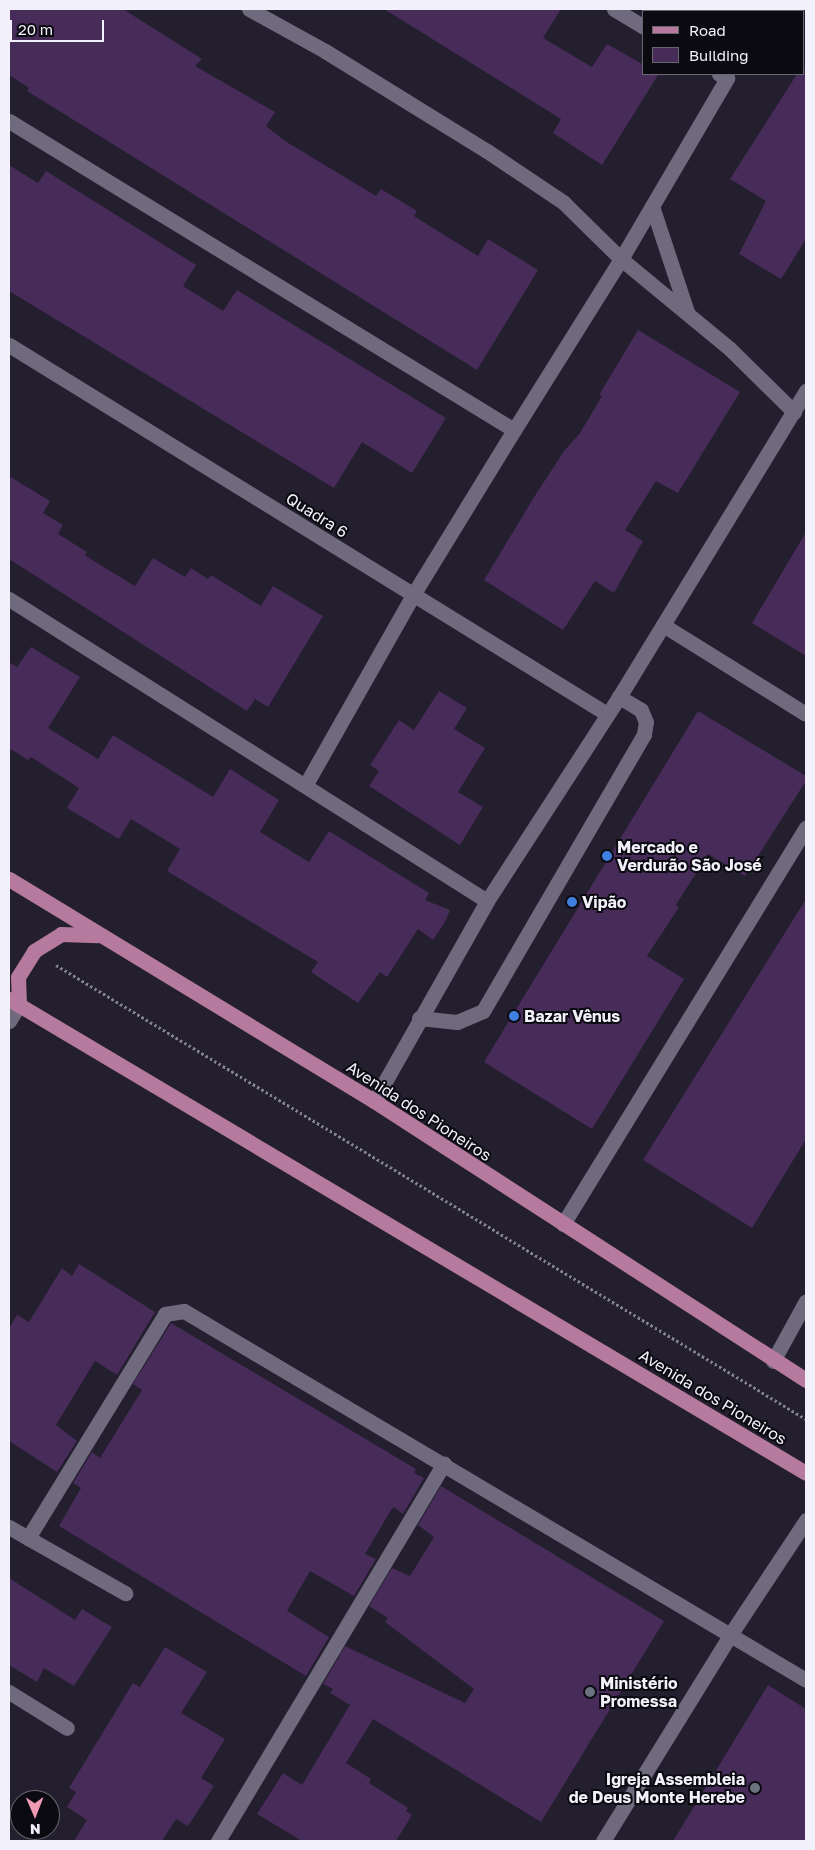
<!DOCTYPE html>
<html>
<head>
<meta charset="utf-8">
<style>
  body { margin:0 }
  #map { position:relative; width:815px; height:1850px; overflow:hidden; background:#231f2e; font-family:"Golos Text",sans-serif }
  div>[style] { position:absolute }
  .building>* { inset:0; background:#472b58 }
  .path>* { height:3px; margin-top:-1.5px; transform-origin:0; background:repeating-linear-gradient(90deg,#85828f 0 2.5px,transparent 0 5px) }
  .minor>* { height:15px; margin:-7.5px; padding:0 7.5px; transform-origin:7.5px; border-radius:7.5px; background:#6f6a7d }
  .major>* { height:15px; margin:-7.5px; padding:0 7.5px; transform-origin:7.5px; border-radius:7.5px; background:#b57a9e }
  .dots>* { width:14px; height:14px; translate:-50% -50%; box-sizing:border-box; border:2px solid #0c0a11; border-radius:50% }
  span { translate:-50% -50%; white-space:nowrap; text-align:center; line-height:1.15; -webkit-text-stroke:4px #0c0a11; paint-order:stroke }
  .street-label { font-size:16px; color:#f2f0fa }
  .poi-label { font-size:16px; color:#f2f0fa; font-weight:700 }
  .left { translate:0 -50%; text-align:left }
  .right { translate:-100% -50%; text-align:right }
  .frame { position:absolute; inset:0; border:10px solid #f2f0fa; pointer-events:none }
  .legend { position:absolute; left:642px; top:10px; width:162px; height:65px; box-sizing:border-box; background:#0c0a11; border:1px solid #68666e; margin:0; padding:6px 9px; list-style:none; font-size:15px; color:#f2f0fa }
  .legend li { display:flex; align-items:center; gap:10px; height:25px }
  .legend b { width:25px; border:1px solid #68666e }
  .north { position:absolute; left:10px; top:1790px; width:50px; height:50px; box-sizing:border-box; background:#0c0a11; border:1px solid #68666e; border-radius:50%; rotate:179deg; font-size:14px; font-weight:700; line-height:20px; text-align:center; color:#f2f0fa }
  .north::after { content:''; display:block; margin:auto; width:18px; height:22px; background:#f19ab3; clip-path:polygon(50% 0,100% 100%,50% 72%,0 100%) }
  .scale { position:absolute; left:10px; top:20px; width:94px; height:22px; box-sizing:border-box; border:2px solid #f2f0fa; border-top:0; padding-left:6px; font-size:15px; line-height:18px; white-space:nowrap; color:#f2f0fa; -webkit-text-stroke:4px #0c0a11; paint-order:stroke }
</style>
</head>
<body>
<div id="map">
  <div class="building">
    <i style="clip-path:polygon(9px 9px,123px 9px,202px 59px,195px 66px,275px 112px,266px 126px,285px 141px,376px 196px,381px 189px,417px 211px,414px 216px,478px 256px,488px 239px,538px 270px,477px 370px,27px 91px,29px 88px,9px 75px)"></i>
    <i style="clip-path:polygon(384px 9px,561px 9px,543px 38px,592px 67px,607px 44px,644px 65px,644px 74px,658px 75px,602px 165px,553px 133px,561px 119px)"></i>
    <i style="clip-path:polygon(806px 59px,806px 239px,781px 279px,739px 254px,766px 201px,730px 179px,797px 74px,804px 74px)"></i>
    <i style="clip-path:polygon(9px 165px,38px 183px,46px 171px,196px 265px,183px 286px,223px 311px,237px 290px,446px 418px,412px 473px,362px 442px,334px 488px,9px 291px)"></i>
    <i style="clip-path:polygon(638px 330px,740px 392px,678px 493px,656px 481px,625px 530px,643px 541px,614px 593px,595px 581px,563px 630px,484px 580px,536px 494px,564px 451px,580px 433px,602px 396px,599px 395px)"></i>
    <i style="clip-path:polygon(9px 476px,50px 501px,43px 513px,63px 525px,58px 534px,87px 552px,85px 555px,97px 563px,135px 586px,153px 558px,185px 577px,191px 568px,208px 579px,211px 575px,261px 606px,273px 586px,323px 616px,268px 707px,255px 699px,247px 711px,9px 559px)"></i>
    <i style="clip-path:polygon(806px 532px,806px 656px,752px 623px)"></i>
    <i style="clip-path:polygon(31px 647px,80px 677px,48px 728px,98px 759px,113px 735px,213px 797px,230px 769px,279px 800px,260px 832px,309px 862px,329px 831px,429px 893px,425px 900px,450px 910px,445px 922px,433px 940px,418px 929px,387px 977px,380px 972px,358px 1003px,311px 972px,318px 962px,167px 871px,180px 849px,131px 819px,119px 839px,67px 808px,79px 788px,31px 757px,28px 760px,9px 748px,9px 662px,17px 667px)"></i>
    <i style="clip-path:polygon(439px 691px,467px 708px,454px 729px,485px 748px,458px 792px,483px 807px,460px 845px,369px 786px,379px 771px,370px 765px,399px 720px,414px 730px)"></i>
    <i style="clip-path:polygon(698px 711px,806px 776px,806px 781px,745px 876px,708px 854px,676px 905px,679px 907px,647px 956px,684px 979px,592px 1129px,484px 1062px)"></i>
    <i style="clip-path:polygon(806px 899px,806px 1139px,752px 1228px,643px 1160px)"></i>
    <i style="clip-path:polygon(79px 1264px,155px 1312px,117px 1375px,95px 1361px,56px 1425px,77px 1441px,57px 1472px,9px 1441px,9px 1328px,17px 1315px,29px 1322px,62px 1268px,72px 1276px)"></i>
    <i style="clip-path:polygon(171px 1323px,416px 1469px,414px 1473px,424px 1478px,403px 1514px,394px 1507px,391px 1510px,365px 1554px,376px 1559px,354px 1596px,310px 1571px,287px 1611px,329px 1637px,306px 1676px,59px 1526px,81px 1488px,73px 1483px,92px 1452px,100px 1458px,142px 1390px,133px 1384px)"></i>
    <i style="clip-path:polygon(441px 1486px,664px 1621px,541px 1822px,373px 1719px,346px 1763px,371px 1779px,369px 1783px,408px 1808px,406px 1811px,412px 1815px,396px 1841px,302px 1841px,257px 1814px,283px 1773px,302px 1785px,350px 1705px,330px 1693px,333px 1689px,323px 1684px,345px 1646px,465px 1703px,474px 1689px,385px 1622px,388px 1618px,369px 1606px,392px 1568px,410px 1576px,434px 1537px,418px 1525px)"></i>
    <i style="clip-path:polygon(9px 1578px,75px 1620px,82px 1609px,112px 1627px,74px 1686px,44px 1668px,37px 1682px,9px 1665px)"></i>
    <i style="clip-path:polygon(165px 1647px,207px 1672px,181px 1713px,225px 1739px,201px 1778px,214px 1786px,188px 1826px,176px 1819px,162px 1841px,74px 1841px,87px 1820px,67px 1807px,76px 1792px,69px 1788px,133px 1683px,140px 1687px)"></i>
    <i style="clip-path:polygon(768px 1685px,806px 1709px,806px 1841px,673px 1841px)"></i>
  </div>
  <div class="path">
    <i style="left:56px;top:965px;width:877px;rotate:31.19deg"></i>
  </div>
  <div class="minor">
    <i style="left:249px;top:9px;width:87px;rotate:28.9deg"></i>
    <i style="left:325px;top:51px;width:190px;rotate:31.7deg"></i>
    <i style="left:487px;top:151px;width:92px;rotate:33.9deg"></i>
    <i style="left:563px;top:202px;width:81px;rotate:44.5deg"></i>
    <i style="left:621px;top:259px;width:141px;rotate:39.5deg"></i>
    <i style="left:730px;top:349px;width:90px;rotate:44.5deg"></i>
    <i style="left:614px;top:9px;width:35px;rotate:31deg"></i>
    <i style="left:770px;top:11px;width:2px;rotate:-63deg"></i>
    <i style="left:9px;top:121px;width:592px;rotate:31.46deg"></i>
    <i style="left:514px;top:430px;width:193px;rotate:121.5deg"></i>
    <i style="left:413px;top:595px;width:217px;rotate:119.5deg"></i>
    <i style="left:652px;top:206px;width:112px;rotate:71.7deg"></i>
    <i style="left:9px;top:345px;width:703px;rotate:31.68deg"></i>
    <i style="left:514px;top:430px;width:202px;rotate:-58deg"></i>
    <i style="left:621px;top:259px;width:210px;rotate:-59.6deg"></i>
    <i style="left:727px;top:78px;width:9px;rotate:-153deg"></i>
    <i style="left:9px;top:599px;width:565px;rotate:32.28deg"></i>
    <i style="left:663px;top:625px;width:168px;rotate:31.9deg"></i>
    <i style="left:419px;top:1018px;width:38px;rotate:6deg"></i>
    <i style="left:457px;top:1022px;width:28px;rotate:-23deg"></i>
    <i style="left:483px;top:1011px;width:320px;rotate:-59.8deg"></i>
    <i style="left:644px;top:734px;width:12px;rotate:-81deg"></i>
    <i style="left:646px;top:722px;width:13px;rotate:-113deg"></i>
    <i style="left:641px;top:710px;width:26px;rotate:-149deg"></i>
    <i style="left:9px;top:1021px;width:19px;rotate:-58deg"></i>
    <i style="left:374px;top:1101px;width:230px;rotate:-60.5deg"></i>
    <i style="left:487px;top:901px;width:243px;rotate:-57.1deg"></i>
    <i style="left:619px;top:697px;width:359px;rotate:-58.6deg"></i>
    <i style="left:563px;top:1224px;width:465px;rotate:-58.5deg"></i>
    <i style="left:773px;top:1361px;width:68px;rotate:-61.2deg"></i>
    <i style="left:9px;top:1527px;width:22px;rotate:30deg"></i>
    <i style="left:28px;top:1538px;width:263px;rotate:-58.5deg"></i>
    <i style="left:165px;top:1314px;width:19px;rotate:-9deg"></i>
    <i style="left:184px;top:1311px;width:723px;rotate:30.68deg"></i>
    <i style="left:28px;top:1538px;width:112px;rotate:29.6deg"></i>
    <i style="left:9px;top:1692px;width:68px;rotate:31.8deg"></i>
    <i style="left:218px;top:1841px;width:440px;rotate:-59.1deg"></i>
    <i style="left:603px;top:1841px;width:242px;rotate:-58.3deg"></i>
    <i style="left:730px;top:1635px;width:138px;rotate:-56.5deg"></i>
  </div>
  <div class="major">
    <i style="left:9px;top:879px;width:427px;rotate:31.3deg"></i>
    <i style="left:374px;top:1101px;width:514px;rotate:32.86deg"></i>
    <i style="left:9px;top:999px;width:927px;rotate:30.74deg"></i>
    <i style="left:19px;top:1005px;width:28px;rotate:-92deg"></i>
    <i style="left:18px;top:977px;width:31px;rotate:-58deg"></i>
    <i style="left:34px;top:951px;width:32px;rotate:-32deg"></i>
    <i style="left:61px;top:934px;width:37px;rotate:2deg"></i>
  </div>
  <div class="dots">
    <i style="left:607px;top:856px;background:#3f7fe0"></i>
    <i style="left:572px;top:902px;background:#3f7fe0"></i>
    <i style="left:514px;top:1016px;background:#3f7fe0"></i>
    <i style="left:590px;top:1692px;background:#6b7280"></i>
    <i style="left:755px;top:1788px;background:#6b7280"></i>
  </div>
  <div class="street-label">
    <span style="left:317px;top:515px;rotate:32deg">Quadra 6</span>
    <span style="left:419px;top:1111px;rotate:33deg">Avenida dos Pioneiros</span>
    <span style="left:713px;top:1397px;rotate:31deg">Avenida dos Pioneiros</span>
  </div>
  <div class="poi-label">
    <span class="left" style="left:617px;top:856px">Mercado e<br>Verdurão São José</span>
    <span class="left" style="left:582px;top:902px">Vipão</span>
    <span class="left" style="left:524px;top:1016px">Bazar Vênus</span>
    <span class="left" style="left:600px;top:1692px">Ministério<br>Promessa</span>
    <span class="right" style="left:745px;top:1788px">Igreja Assembleia<br>de Deus Monte Herebe</span>
  </div>
  <div class="frame"></div>
  <ul class="legend">
  <li><b style="height:6px;background:#b57a9e"></b>Road</li>
  <li><b style="height:14px;background:#472b58"></b>Building</li>
  </ul>
  <div class="north">N</div>
  <div class="scale">20 m</div>
</div>
</body>
</html>
